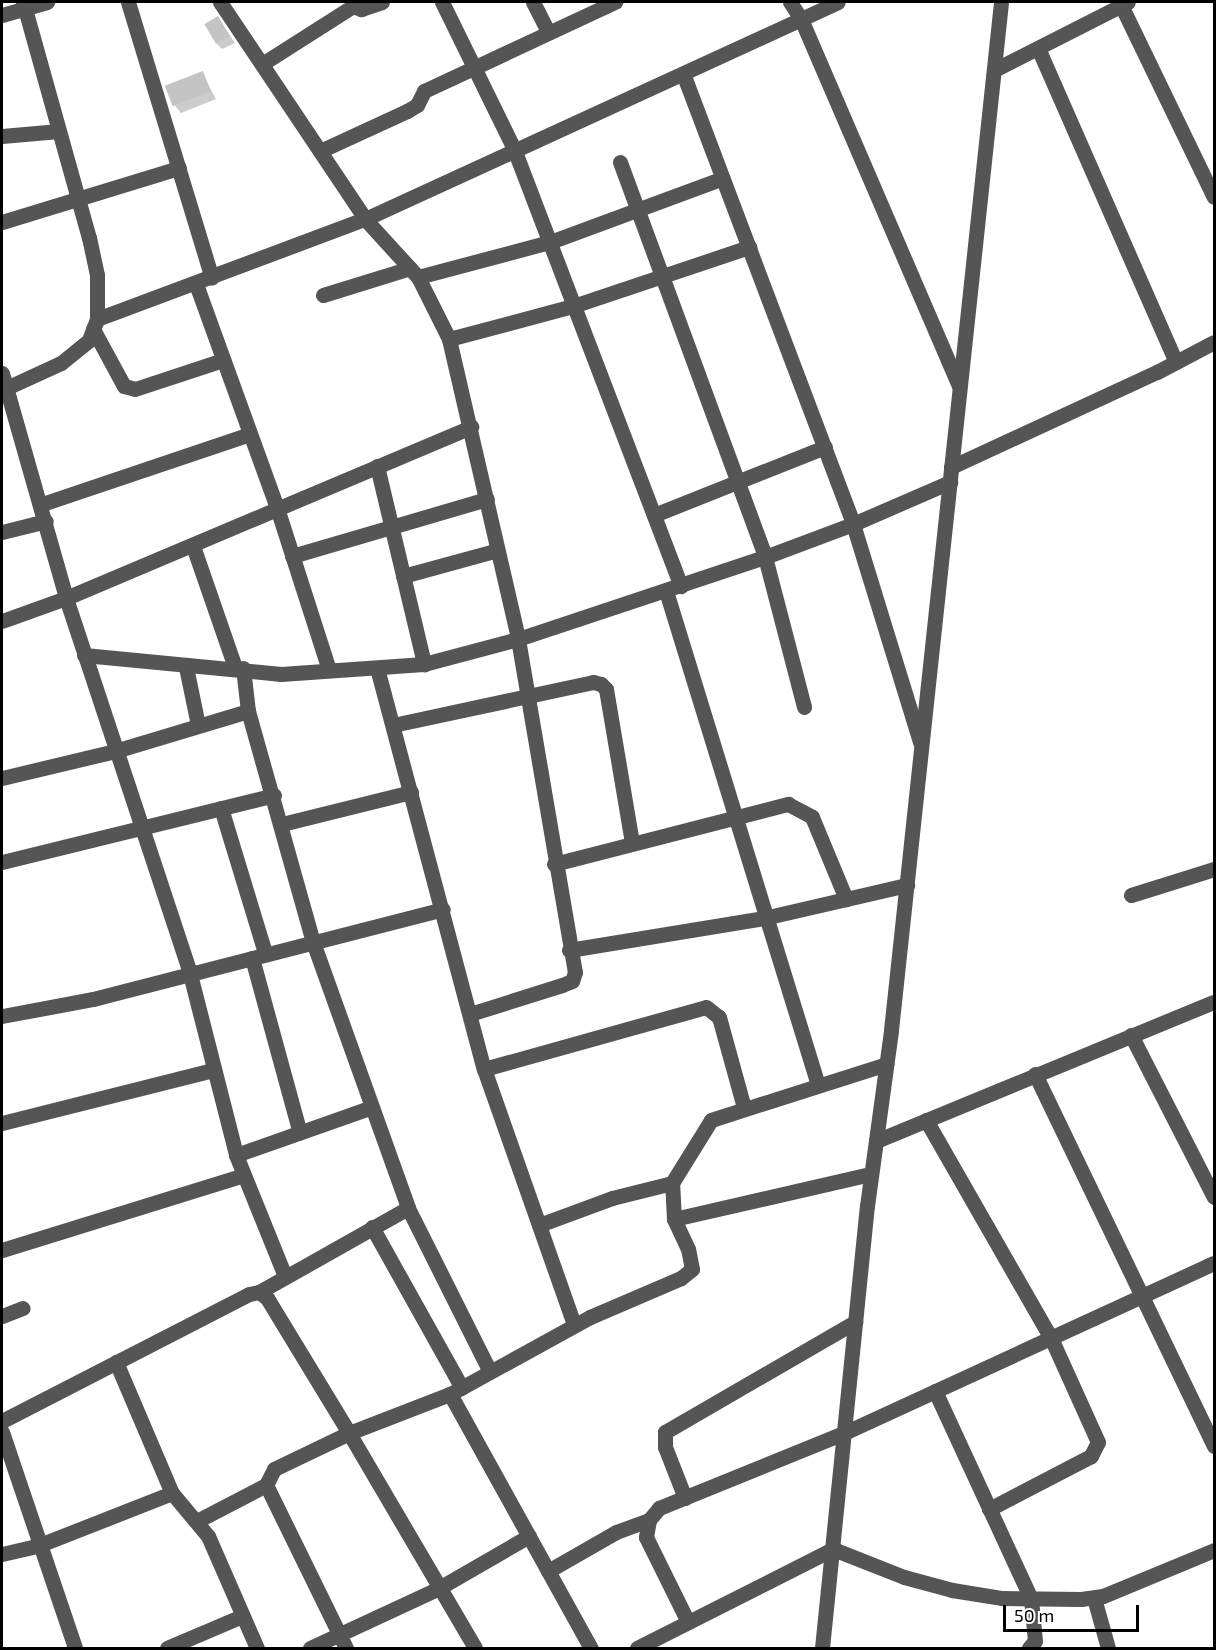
<!DOCTYPE html>
<html>
<head>
<meta charset="utf-8">
<style>
  body { margin:0 }
  #map { position:relative; width:1216px; height:1650px; overflow:hidden; background:#fff; font-family:"Exo 2",sans-serif }
  div>[style] { position:absolute }
  .shadow>* { inset:0; background:#0003 }
  .building>* { inset:0; background:#c4c4c4; transform-origin:0 0 }
  .minor>* { height:15px; margin:-7.5px; padding:0 7.5px; transform-origin:7.5px; border-radius:7.5px; background:#555 }
  span { translate:-50% -50%; white-space:nowrap; text-align:center; line-height:1.15; -webkit-text-stroke:4.5px #fff; paint-order:stroke }
  .frame { position:absolute; inset:0; border:3px solid #000; pointer-events:none }
  .scale { position:absolute; left:1003px; top:1605px; width:136px; height:27px; box-sizing:border-box; border:3px solid #000; border-top:0; padding-left:8px; font-size:18px; line-height:21px; white-space:nowrap; color:#000; -webkit-text-stroke:4px #fff; paint-order:stroke }
</style>
</head>
<body>
<div id="map">
  <div class="shadow">
    <i style="clip-path:polygon(218px 18px,235px 43px,222px 49px,216px 43px)"></i>
    <i style="clip-path:polygon(202px 73px,216px 99px,181px 113px,175px 106px)"></i>
  </div>
  <div class="building">
    <i style="left:218px;top:16px;width:23px;height:16px;rotate:59deg"></i>
    <i style="left:203px;top:71px;width:22px;height:41px;rotate:69deg"></i>
  </div>
  <div class="minor">
    <i style="left:128px;top:2px;width:288px;rotate:73.1deg"></i>
    <i style="left:220px;top:2px;width:261px;rotate:56.2deg"></i>
    <i style="left:365px;top:219px;width:79px;rotate:47.6deg"></i>
    <i style="left:418px;top:277px;width:69px;rotate:63.4deg"></i>
    <i style="left:449px;top:339px;width:308px;rotate:77deg"></i>
    <i style="left:518px;top:639px;width:338px;rotate:80.3deg"></i>
    <i style="left:575px;top:972px;width:9px;rotate:108deg"></i>
    <i style="left:572px;top:981px;width:11px;rotate:158deg"></i>
    <i style="left:562px;top:985px;width:96px;rotate:162.5deg"></i>
    <i style="left:442px;top:2px;width:164px;rotate:63.9deg"></i>
    <i style="left:514px;top:149px;width:468px;rotate:69.1deg"></i>
    <i style="left:533px;top:2px;width:34px;rotate:63deg"></i>
    <i style="left:790px;top:2px;width:20px;rotate:57deg"></i>
    <i style="left:801px;top:19px;width:399px;rotate:66.7deg"></i>
    <i style="left:1121px;top:5px;width:213px;rotate:64.2deg"></i>
    <i style="left:353px;top:6px;width:9px;rotate:21deg"></i>
    <i style="left:361px;top:9px;width:22px;rotate:-18deg"></i>
    <i style="left:2px;top:15px;width:47px;rotate:-16.1deg"></i>
    <i style="left:1038px;top:48px;width:343px;rotate:66.3deg"></i>
    <i style="left:262px;top:64px;width:108px;rotate:-32.5deg"></i>
    <i style="left:994px;top:70px;width:150px;rotate:-26.9deg"></i>
    <i style="left:684px;top:76px;width:479px;rotate:69.3deg"></i>
    <i style="left:853px;top:524px;width:228px;rotate:72.9deg"></i>
    <i style="left:2px;top:136px;width:57px;rotate:-5deg"></i>
    <i style="left:320px;top:151px;width:96px;rotate:-24.7deg"></i>
    <i style="left:407px;top:111px;width:12px;rotate:-31deg"></i>
    <i style="left:417px;top:105px;width:16px;rotate:-63deg"></i>
    <i style="left:424px;top:91px;width:211px;rotate:-25deg"></i>
    <i style="left:620px;top:162px;width:421px;rotate:69.8deg"></i>
    <i style="left:765px;top:557px;width:155px;rotate:75.4deg"></i>
    <i style="left:2px;top:222px;width:185px;rotate:-17deg"></i>
    <i style="left:418px;top:277px;width:137px;rotate:-14.9deg"></i>
    <i style="left:550px;top:242px;width:184px;rotate:-20.3deg"></i>
    <i style="left:196px;top:284px;width:238px;rotate:70.1deg"></i>
    <i style="left:277px;top:508px;width:170px;rotate:72.2deg"></i>
    <i style="left:323px;top:295px;width:91px;rotate:-17.2deg"></i>
    <i style="left:97px;top:319px;width:286px;rotate:-20.5deg"></i>
    <i style="left:365px;top:219px;width:520px;rotate:-24.64deg"></i>
    <i style="left:93px;top:329px;width:65px;rotate:61.5deg"></i>
    <i style="left:124px;top:386px;width:11px;rotate:15deg"></i>
    <i style="left:135px;top:389px;width:93px;rotate:-18.2deg"></i>
    <i style="left:449px;top:339px;width:128px;rotate:-14.9deg"></i>
    <i style="left:573px;top:306px;width:186px;rotate:-18.5deg"></i>
    <i style="left:2px;top:373px;width:234px;rotate:74.1deg"></i>
    <i style="left:66px;top:598px;width:396px;rotate:71.7deg"></i>
    <i style="left:190px;top:974px;width:187px;rotate:75.7deg"></i>
    <i style="left:236px;top:1155px;width:131px;rotate:68deg"></i>
    <i style="left:2px;top:390px;width:65px;rotate:-24.6deg"></i>
    <i style="left:61px;top:363px;width:36px;rotate:-39deg"></i>
    <i style="left:89px;top:340px;width:22px;rotate:-69deg"></i>
    <i style="left:97px;top:319px;width:44px;rotate:-90deg"></i>
    <i style="left:97px;top:275px;width:38px;rotate:-102deg"></i>
    <i style="left:89px;top:238px;width:245px;rotate:-105.6deg"></i>
    <i style="left:377px;top:466px;width:204px;rotate:76.6deg"></i>
    <i style="left:951px;top:467px;width:227px;rotate:-24.8deg"></i>
    <i style="left:1157px;top:372px;width:64px;rotate:-27.8deg"></i>
    <i style="left:42px;top:504px;width:219px;rotate:-18.6deg"></i>
    <i style="left:654px;top:515px;width:184px;rotate:-21.7deg"></i>
    <i style="left:2px;top:532px;width:45px;rotate:-14deg"></i>
    <i style="left:193px;top:546px;width:128px;rotate:70.9deg"></i>
    <i style="left:292px;top:556px;width:203px;rotate:-16.3deg"></i>
    <i style="left:403px;top:576px;width:98px;rotate:-15.3deg"></i>
    <i style="left:666px;top:591px;width:517px;rotate:72.9deg"></i>
    <i style="left:2px;top:621px;width:68px;rotate:-19.8deg"></i>
    <i style="left:66px;top:598px;width:440px;rotate:-22.9deg"></i>
    <i style="left:84px;top:655px;width:198px;rotate:5.5deg"></i>
    <i style="left:281px;top:674px;width:143px;rotate:-4deg"></i>
    <i style="left:424px;top:664px;width:97px;rotate:-14.9deg"></i>
    <i style="left:518px;top:639px;width:260px;rotate:-18.4deg"></i>
    <i style="left:765px;top:557px;width:94px;rotate:-20.6deg"></i>
    <i style="left:853px;top:524px;width:106px;rotate:-23.4deg"></i>
    <i style="left:186px;top:667px;width:59px;rotate:78.3deg"></i>
    <i style="left:243px;top:668px;width:43px;rotate:83.4deg"></i>
    <i style="left:248px;top:711px;width:240px;rotate:74.3deg"></i>
    <i style="left:313px;top:942px;width:282px;rotate:70.3deg"></i>
    <i style="left:408px;top:1208px;width:183px;rotate:63.4deg"></i>
    <i style="left:377px;top:668px;width:415px;rotate:75.1deg"></i>
    <i style="left:484px;top:1069px;width:271px;rotate:70.6deg"></i>
    <i style="left:393px;top:725px;width:205px;rotate:-12.1deg"></i>
    <i style="left:593px;top:682px;width:8px;rotate:14deg"></i>
    <i style="left:601px;top:684px;width:7px;rotate:45deg"></i>
    <i style="left:606px;top:689px;width:156px;rotate:80.4deg"></i>
    <i style="left:2px;top:778px;width:116px;rotate:-13.4deg"></i>
    <i style="left:115px;top:751px;width:139px;rotate:-16.7deg"></i>
    <i style="left:221px;top:808px;width:152px;rotate:73.1deg"></i>
    <i style="left:282px;top:824px;width:133px;rotate:-13.9deg"></i>
    <i style="left:2px;top:862px;width:280px;rotate:-13.8deg"></i>
    <i style="left:554px;top:864px;width:242px;rotate:-14.4deg"></i>
    <i style="left:788px;top:804px;width:27px;rotate:28deg"></i>
    <i style="left:812px;top:817px;width:89px;rotate:67.5deg"></i>
    <i style="left:1131px;top:895px;width:87px;rotate:-17.4deg"></i>
    <i style="left:569px;top:950px;width:198px;rotate:-9.3deg"></i>
    <i style="left:764px;top:918px;width:147px;rotate:-13deg"></i>
    <i style="left:252px;top:958px;width:181px;rotate:74.7deg"></i>
    <i style="left:2px;top:1016px;width:93px;rotate:-10.6deg"></i>
    <i style="left:93px;top:999px;width:361px;rotate:-14.4deg"></i>
    <i style="left:1131px;top:1035px;width:182px;rotate:62.9deg"></i>
    <i style="left:484px;top:1069px;width:230px;rotate:-15.6deg"></i>
    <i style="left:706px;top:1007px;width:16px;rotate:38deg"></i>
    <i style="left:719px;top:1017px;width:94px;rotate:74.6deg"></i>
    <i style="left:1035px;top:1074px;width:413px;rotate:64.3deg"></i>
    <i style="left:926px;top:1120px;width:251px;rotate:60.2deg"></i>
    <i style="left:1051px;top:1338px;width:114px;rotate:65.7deg"></i>
    <i style="left:1098px;top:1442px;width:16px;rotate:117deg"></i>
    <i style="left:1091px;top:1456px;width:115px;rotate:152.5deg"></i>
    <i style="left:2px;top:1123px;width:218px;rotate:-14.1deg"></i>
    <i style="left:876px;top:1141px;width:365px;rotate:-22.4deg"></i>
    <i style="left:236px;top:1155px;width:144px;rotate:-19.4deg"></i>
    <i style="left:674px;top:1219px;width:202px;rotate:-12.9deg"></i>
    <i style="left:539px;top:1225px;width:78px;rotate:-20.3deg"></i>
    <i style="left:612px;top:1198px;width:62px;rotate:-14deg"></i>
    <i style="left:372px;top:1227px;width:184px;rotate:60.8deg"></i>
    <i style="left:2px;top:1250px;width:253px;rotate:-17.2deg"></i>
    <i style="left:259px;top:1292px;width:10px;rotate:37deg"></i>
    <i style="left:267px;top:1298px;width:158px;rotate:58.7deg"></i>
    <i style="left:349px;top:1433px;width:249px;rotate:59.6deg"></i>
    <i style="left:2px;top:1316px;width:22px;rotate:-21deg"></i>
    <i style="left:116px;top:1362px;width:142px;rotate:66.9deg"></i>
    <i style="left:172px;top:1493px;width:56px;rotate:50.1deg"></i>
    <i style="left:208px;top:1536px;width:122px;rotate:66.4deg"></i>
    <i style="left:935px;top:1391px;width:229px;rotate:65.2deg"></i>
    <i style="left:1031px;top:1599px;width:42px;rotate:84.6deg"></i>
    <i style="left:1035px;top:1641px;width:9px;rotate:131deg"></i>
    <i style="left:450px;top:1394px;width:291px;rotate:61deg"></i>
    <i style="left:2px;top:1421px;width:278px;rotate:-27.2deg"></i>
    <i style="left:249px;top:1294px;width:10px;rotate:-11deg"></i>
    <i style="left:259px;top:1292px;width:171px;rotate:-29.4deg"></i>
    <i style="left:2px;top:1432px;width:228px;rotate:71.3deg"></i>
    <i style="left:685px;top:1498px;width:55px;rotate:-111.4deg"></i>
    <i style="left:665px;top:1447px;width:15px;rotate:-90deg"></i>
    <i style="left:665px;top:1432px;width:220px;rotate:-30.1deg"></i>
    <i style="left:197px;top:1521px;width:78px;rotate:-27.6deg"></i>
    <i style="left:2px;top:1554px;width:36px;rotate:-13deg"></i>
    <i style="left:37px;top:1546px;width:145px;rotate:-21.4deg"></i>
    <i style="left:548px;top:1571px;width:78px;rotate:-29.8deg"></i>
    <i style="left:616px;top:1532px;width:35px;rotate:-20deg"></i>
    <i style="left:1094px;top:1598px;width:52px;rotate:74.4deg"></i>
    <i style="left:688px;top:1622px;width:95px;rotate:-116.3deg"></i>
    <i style="left:646px;top:1537px;width:17px;rotate:-80deg"></i>
    <i style="left:649px;top:1520px;width:16px;rotate:-50deg"></i>
    <i style="left:659px;top:1508px;width:200px;rotate:-22.1deg"></i>
    <i style="left:844px;top:1433px;width:407px;rotate:-24.7deg"></i>
    <i style="left:167px;top:1648px;width:82px;rotate:-23.1deg"></i>
    <i style="left:310px;top:1648px;width:142px;rotate:-24.9deg"></i>
    <i style="left:439px;top:1588px;width:104px;rotate:-30deg"></i>
    <i style="left:346px;top:1648px;width:182px;rotate:-116.1deg"></i>
    <i style="left:266px;top:1485px;width:18px;rotate:-63deg"></i>
    <i style="left:274px;top:1469px;width:83px;rotate:-25.6deg"></i>
    <i style="left:349px;top:1433px;width:108px;rotate:-21.1deg"></i>
    <i style="left:450px;top:1394px;width:160px;rotate:-28.8deg"></i>
    <i style="left:590px;top:1317px;width:99px;rotate:-23.2deg"></i>
    <i style="left:681px;top:1278px;width:14px;rotate:-39deg"></i>
    <i style="left:692px;top:1269px;width:20px;rotate:-101deg"></i>
    <i style="left:688px;top:1249px;width:33px;rotate:-115deg"></i>
    <i style="left:674px;top:1219px;width:36px;rotate:-93deg"></i>
    <i style="left:672px;top:1183px;width:74px;rotate:-58.2deg"></i>
    <i style="left:711px;top:1120px;width:184px;rotate:-17.7deg"></i>
    <i style="left:637px;top:1648px;width:220px;rotate:-26.8deg"></i>
    <i style="left:833px;top:1549px;width:76px;rotate:21.5deg"></i>
    <i style="left:904px;top:1577px;width:50px;rotate:15.2deg"></i>
    <i style="left:952px;top:1590px;width:51px;rotate:9.1deg"></i>
    <i style="left:1002px;top:1598px;width:79px;rotate:0.7deg"></i>
    <i style="left:1081px;top:1599px;width:22px;rotate:-8deg"></i>
    <i style="left:1103px;top:1596px;width:120px;rotate:-22.5deg"></i>
    <i style="left:822px;top:1648px;width:444px;rotate:-84.2deg"></i>
    <i style="left:867px;top:1206px;width:178px;rotate:-82.2deg"></i>
    <i style="left:891px;top:1030px;width:1034px;rotate:-83.89deg"></i>
  </div>
  <div class="frame"></div>
  <div class="scale">50 m</div>
</div>
</body>
</html>
